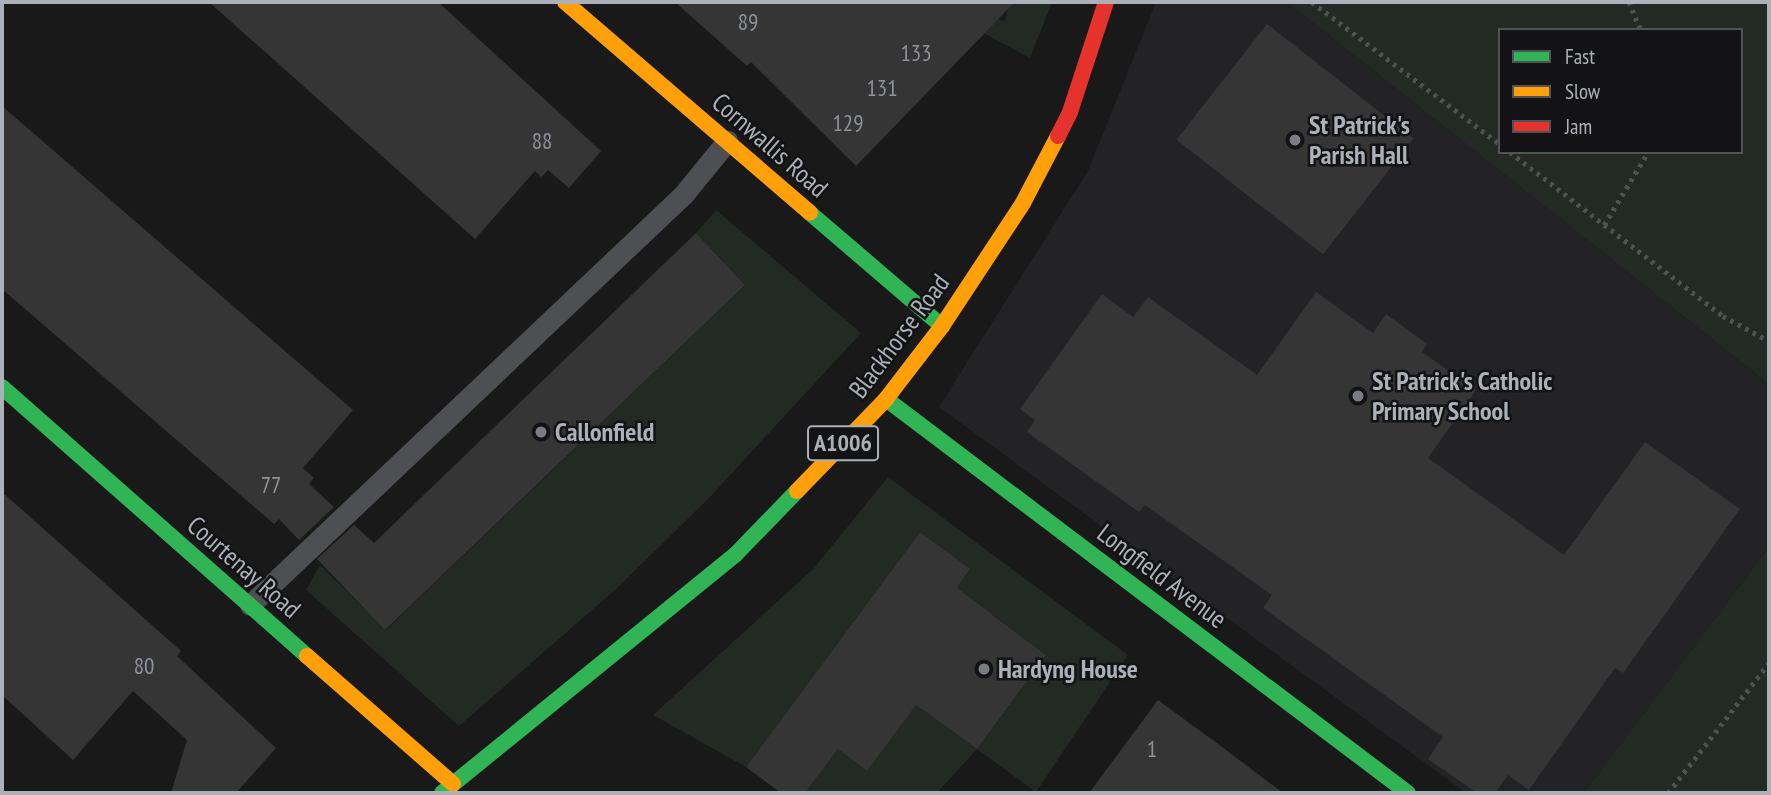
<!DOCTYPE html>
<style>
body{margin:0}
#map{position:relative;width:1771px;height:795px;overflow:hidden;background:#191919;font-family:"PT Sans Narrow",sans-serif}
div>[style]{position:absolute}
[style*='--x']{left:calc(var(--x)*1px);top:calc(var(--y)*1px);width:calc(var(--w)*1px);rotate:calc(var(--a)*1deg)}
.built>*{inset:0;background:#232325}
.green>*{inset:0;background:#232923}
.building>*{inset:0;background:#353536;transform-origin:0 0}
.path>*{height:4.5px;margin-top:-2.25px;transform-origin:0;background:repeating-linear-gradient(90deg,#4f5052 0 3.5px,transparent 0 8.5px)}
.lane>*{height:21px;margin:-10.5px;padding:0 10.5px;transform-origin:10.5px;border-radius:10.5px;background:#4e4f52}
.fast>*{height:16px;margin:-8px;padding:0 8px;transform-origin:8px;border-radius:8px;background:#30b455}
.slow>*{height:16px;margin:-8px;padding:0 8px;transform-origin:8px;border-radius:8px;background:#ff9f0a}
.jam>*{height:16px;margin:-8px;padding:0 8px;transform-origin:8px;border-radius:8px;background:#e5322d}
.dots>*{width:19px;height:19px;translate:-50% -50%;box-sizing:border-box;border:4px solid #131315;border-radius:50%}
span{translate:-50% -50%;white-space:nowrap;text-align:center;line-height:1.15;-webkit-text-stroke:5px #131315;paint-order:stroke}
.number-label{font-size:23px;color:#8e9298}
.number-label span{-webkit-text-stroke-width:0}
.shield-label span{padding:2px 5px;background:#131315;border:2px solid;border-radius:5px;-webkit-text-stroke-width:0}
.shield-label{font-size:24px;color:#acb1b8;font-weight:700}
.poi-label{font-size:26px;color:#acb1b8;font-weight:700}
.left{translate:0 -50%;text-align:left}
.street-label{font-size:26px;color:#acb1b8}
.frame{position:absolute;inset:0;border:4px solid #acb1b8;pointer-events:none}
.legend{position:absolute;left:1498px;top:28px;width:245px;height:126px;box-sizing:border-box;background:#131315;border:2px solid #505256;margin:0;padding:9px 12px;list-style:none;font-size:21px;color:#acb1b8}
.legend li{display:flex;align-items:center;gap:14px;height:35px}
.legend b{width:35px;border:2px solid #505256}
</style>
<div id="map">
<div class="built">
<div style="clip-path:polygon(1156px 2px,1287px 2px,1769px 384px,1769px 547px,1584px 793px,1466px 793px,939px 407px,1088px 171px)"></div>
</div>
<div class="green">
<div style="clip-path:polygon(1010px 2px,1052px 2px,1030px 58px,982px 32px,988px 16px,1005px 21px)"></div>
<div style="clip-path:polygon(evenodd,1287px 2px,1769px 2px,1769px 384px,1287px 2px,1500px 30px,1741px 30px,1741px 152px,1500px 152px,1500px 30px)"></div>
<div style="clip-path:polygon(716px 210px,861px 333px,709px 498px,616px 589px,459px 726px,306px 590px,320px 565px,386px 630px,745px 285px,696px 233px)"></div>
<div style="clip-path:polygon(888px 477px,1128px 655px,1036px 792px,977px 749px,937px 793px,805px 793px,838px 749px,867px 771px,881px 752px,852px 730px,938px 686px,921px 709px,977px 749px,1046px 655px,992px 614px,974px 637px,928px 627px,970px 570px,920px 532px,746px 767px,653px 715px,814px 568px)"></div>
<div style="clip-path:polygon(1769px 547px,1769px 793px,1584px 793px)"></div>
</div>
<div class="building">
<div style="clip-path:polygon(209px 2px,438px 2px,601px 151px,569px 188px,548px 170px,541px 177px,535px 171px,475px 239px)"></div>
<div style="clip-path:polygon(675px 2px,1015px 2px,856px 166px,751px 62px,747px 66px)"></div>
<div style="left:1267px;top:24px;width:186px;height:147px;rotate:38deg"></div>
<div style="clip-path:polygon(2px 106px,353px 410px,303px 468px,314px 478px,309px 484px,334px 507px,299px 540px,279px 519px,274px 524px,2px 289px)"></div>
<div style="clip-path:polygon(696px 233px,745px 285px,385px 630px,317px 559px,354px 525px,374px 543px)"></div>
<div style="clip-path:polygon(1316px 292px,1373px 333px,1386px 314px,1427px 344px,1422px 352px,1476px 390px,1428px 458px,1564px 555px,1645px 442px,1740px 509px,1623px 673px,1615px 668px,1529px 790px,1508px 775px,1495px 793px,1477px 793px,1428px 759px,1443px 737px,1263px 608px,1272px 595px,1145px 505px,1139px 512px,1027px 432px,1035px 420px,1020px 409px,1102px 294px,1133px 317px,1148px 297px,1257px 375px)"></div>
<div style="clip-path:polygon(2px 492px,181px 651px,177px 656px,276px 748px,236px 793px,171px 793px,187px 740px,133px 691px,73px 760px,2px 695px)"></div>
<div style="clip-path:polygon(920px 532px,970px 569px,957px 588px,1046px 655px,977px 749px,916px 705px,867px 771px,838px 749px,805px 793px,781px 793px,746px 767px)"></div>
<div style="clip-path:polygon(1158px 700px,1218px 744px,1283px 793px,1089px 793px)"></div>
</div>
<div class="path">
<div style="--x:1312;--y:2;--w:236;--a:37.1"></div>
<div style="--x:1629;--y:2;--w:30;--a:67"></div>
<div style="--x:1510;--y:152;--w:269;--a:37.6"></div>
<div style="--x:1723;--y:316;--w:52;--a:28.5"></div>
<div style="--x:1604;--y:225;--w:85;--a:-58.9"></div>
<div style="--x:1668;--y:793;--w:165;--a:-52.2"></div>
</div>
<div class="lane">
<div style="--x:250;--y:605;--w:596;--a:-43.44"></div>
<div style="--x:683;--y:195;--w:70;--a:-50.8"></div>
</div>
<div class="fast">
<div style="--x:810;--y:213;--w:174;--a:40.6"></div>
<div style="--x:2;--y:387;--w:407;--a:41.4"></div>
<div style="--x:886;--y:399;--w:654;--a:37.05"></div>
<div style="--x:442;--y:793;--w:377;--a:-39.1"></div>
<div style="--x:735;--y:555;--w:89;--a:-45.9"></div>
</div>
<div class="slow">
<div style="--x:565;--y:2;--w:323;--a:40.7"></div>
<div style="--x:797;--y:491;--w:128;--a:-45.9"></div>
<div style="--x:886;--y:399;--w:92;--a:-52.5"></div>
<div style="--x:942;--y:326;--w:147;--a:-56.6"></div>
<div style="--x:1023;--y:203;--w:76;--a:-62.4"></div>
<div style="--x:307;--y:656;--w:194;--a:41.2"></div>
</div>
<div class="jam">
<div style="--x:1058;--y:136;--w:27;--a:-63"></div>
<div style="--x:1070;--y:112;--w:116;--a:-71.9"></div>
</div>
<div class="dots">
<div style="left:1295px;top:140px;background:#797c80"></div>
<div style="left:1358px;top:396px;background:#797c80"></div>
<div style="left:541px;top:432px;background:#797c80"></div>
<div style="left:984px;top:669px;background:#797c80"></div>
</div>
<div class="number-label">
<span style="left:748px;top:22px">89</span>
<span style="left:916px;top:53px">133</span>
<span style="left:882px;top:88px">131</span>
<span style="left:848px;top:123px">129</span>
<span style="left:542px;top:141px">88</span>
<span style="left:271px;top:485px">77</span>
<span style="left:144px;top:666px">80</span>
<span style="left:1152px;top:749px">1</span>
</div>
<div class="shield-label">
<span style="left:843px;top:443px">A1006</span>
</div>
<div class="poi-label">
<span class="left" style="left:1309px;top:140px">St Patrick's<br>Parish Hall</span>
<span class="left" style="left:1372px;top:396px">St Patrick's Catholic<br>Primary School</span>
<span class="left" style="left:555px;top:432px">Callonfield</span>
<span class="left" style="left:998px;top:669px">Hardyng House</span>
</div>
<div class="street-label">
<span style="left:770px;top:145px;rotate:41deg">Cornwallis Road</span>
<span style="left:899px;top:336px;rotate:-53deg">Blackhorse Road</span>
<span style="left:244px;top:567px;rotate:41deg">Courtenay Road</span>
<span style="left:1162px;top:576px;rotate:37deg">Longfield Avenue</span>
</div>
<div class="frame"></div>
<ul class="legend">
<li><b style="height:9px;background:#30b455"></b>Fast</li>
<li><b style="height:9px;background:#ff9f0a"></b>Slow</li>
<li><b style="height:9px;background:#e5322d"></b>Jam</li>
</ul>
</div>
